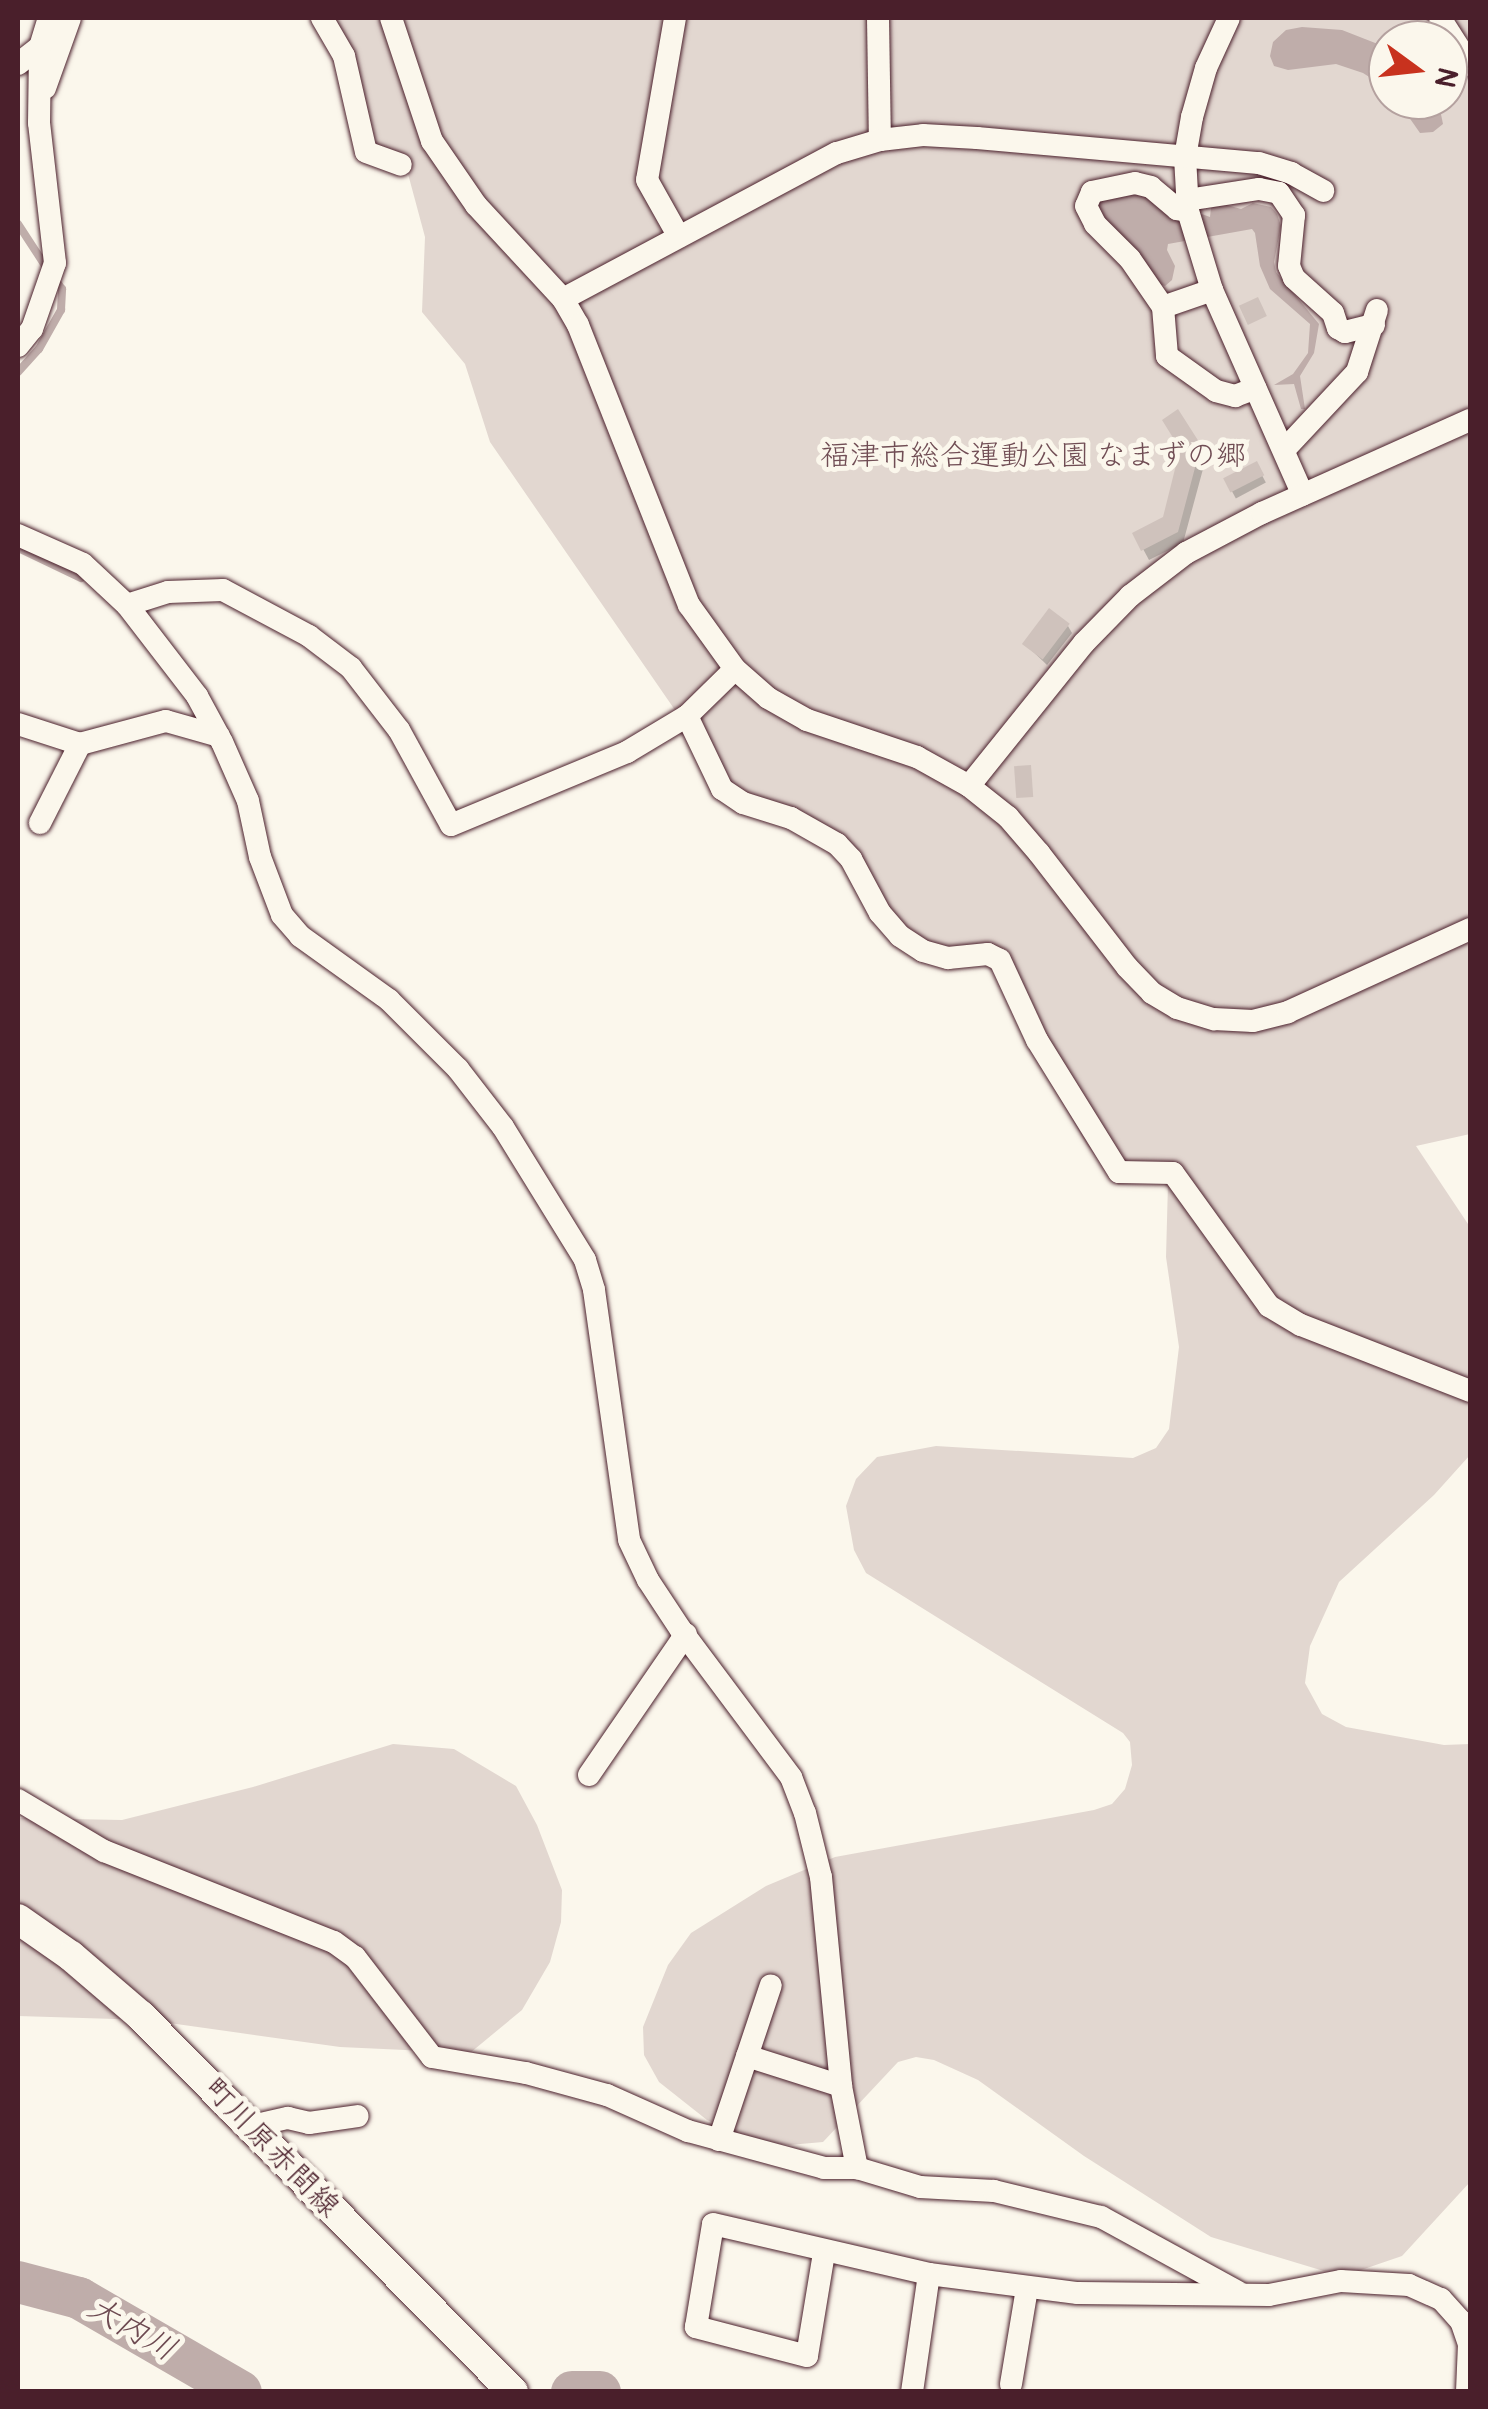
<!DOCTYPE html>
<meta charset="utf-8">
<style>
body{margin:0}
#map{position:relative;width:1488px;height:2409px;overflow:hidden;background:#fbf7ec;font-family:Pangolin,"Klee One",sans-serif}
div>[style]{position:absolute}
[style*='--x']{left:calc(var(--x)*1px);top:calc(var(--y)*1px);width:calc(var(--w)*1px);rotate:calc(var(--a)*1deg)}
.green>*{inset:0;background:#e2d7d0}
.water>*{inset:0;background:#bfadaa}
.shadow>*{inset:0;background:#0003;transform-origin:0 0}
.stream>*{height:8px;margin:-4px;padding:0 4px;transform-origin:4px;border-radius:4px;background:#bfadaa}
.river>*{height:42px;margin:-21px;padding:0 21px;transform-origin:21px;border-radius:21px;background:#bfadaa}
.building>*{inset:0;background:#cfc2bc;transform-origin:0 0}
.roads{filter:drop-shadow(0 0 2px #4a1f2b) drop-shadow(0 0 2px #4a1f2b)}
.minor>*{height:22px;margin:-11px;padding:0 11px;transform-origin:11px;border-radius:11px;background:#fbf7ec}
.major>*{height:30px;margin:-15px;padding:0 15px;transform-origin:15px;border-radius:15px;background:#fbf7ec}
span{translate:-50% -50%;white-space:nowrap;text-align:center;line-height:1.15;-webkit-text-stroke:10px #fbf7ec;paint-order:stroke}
.park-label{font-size:30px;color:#704d54}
.street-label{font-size:30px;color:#4a1f2b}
.water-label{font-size:32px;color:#6d4a51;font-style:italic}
.frame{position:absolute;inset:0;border:20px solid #4a1f2b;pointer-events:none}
.north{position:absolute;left:1368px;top:20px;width:100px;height:100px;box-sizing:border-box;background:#fbf7ec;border:2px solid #b4a19f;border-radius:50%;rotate:105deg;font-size:28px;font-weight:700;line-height:40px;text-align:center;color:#4a1f2b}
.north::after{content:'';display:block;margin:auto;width:35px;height:45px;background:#c8321e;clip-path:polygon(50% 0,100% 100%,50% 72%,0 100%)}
</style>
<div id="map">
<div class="green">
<div style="clip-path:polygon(evenodd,333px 18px,1470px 18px,1470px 1134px,1416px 1146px,1470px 1227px,1470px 1455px,1434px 1495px,1339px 1582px,1310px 1646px,1305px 1683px,1322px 1714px,1346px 1727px,1444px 1745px,1470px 1744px,1470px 2182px,1402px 2256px,1361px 2270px,1327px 2272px,1211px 2237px,1084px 2156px,978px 2080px,934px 2060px,916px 2057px,898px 2062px,823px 2142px,789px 2145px,755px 2141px,707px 2120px,659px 2082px,644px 2055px,643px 2027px,668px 1965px,691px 1933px,766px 1886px,835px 1857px,1094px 1810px,1112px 1804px,1125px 1789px,1132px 1765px,1130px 1742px,1123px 1733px,866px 1573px,854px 1550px,846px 1506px,856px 1479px,877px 1457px,936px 1446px,1133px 1458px,1156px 1448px,1169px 1429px,1179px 1347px,1166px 1257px,1168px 1183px,1118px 1185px,1087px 1145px,1038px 1061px,995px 966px,943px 966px,828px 845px,795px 828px,750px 814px,677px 713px,490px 442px,465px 364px,422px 312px,425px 237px,404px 159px,377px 148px,355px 61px,333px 18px,1388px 40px,1448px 40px,1448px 100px,1388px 100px,1388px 40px)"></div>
<div style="clip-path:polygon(393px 1744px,454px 1749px,516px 1786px,537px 1825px,562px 1890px,561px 1922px,550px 1962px,522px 2010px,470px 2053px,340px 2047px,148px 2020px,18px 2016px,18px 1818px,122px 1820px,253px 1787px)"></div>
</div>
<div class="water">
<div style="clip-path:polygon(1302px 27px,1342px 30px,1388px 48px,1388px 89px,1363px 73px,1336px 64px,1288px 70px,1274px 66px,1270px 56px,1273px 42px,1286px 30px)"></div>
<div style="clip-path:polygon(1397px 100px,1438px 100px,1443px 124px,1433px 132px,1420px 133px)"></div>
<div style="clip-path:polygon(1134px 190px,1210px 217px,1211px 208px,1220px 203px,1241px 209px,1253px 203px,1271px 207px,1277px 214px,1281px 226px,1274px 262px,1276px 272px,1319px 324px,1314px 353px,1300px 376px,1305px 409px,1301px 409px,1294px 384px,1274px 385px,1293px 374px,1308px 353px,1310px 324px,1270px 289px,1260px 266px,1255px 233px,1252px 229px,1168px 244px,1167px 250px,1175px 266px,1172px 280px,1165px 286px,1154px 282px,1105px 222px,1096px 202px)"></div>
</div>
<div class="shadow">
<div style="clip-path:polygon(1199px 446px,1206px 458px,1183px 543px,1149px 560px,1135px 534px,1165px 519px)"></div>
<div style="left:1256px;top:464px;width:21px;height:34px;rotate:62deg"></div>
<div style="clip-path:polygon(1068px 626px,1072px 633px,1047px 665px,1024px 643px)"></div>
</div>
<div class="stream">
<div style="--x:18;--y:224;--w:51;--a:56.9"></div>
<div style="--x:18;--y:372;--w:31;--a:-48"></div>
<div style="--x:39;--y:349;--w:45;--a:-60.6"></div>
<div style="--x:61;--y:310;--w:21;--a:-87"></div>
<div style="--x:62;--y:289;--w:14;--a:-126"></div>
<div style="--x:18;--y:548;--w:70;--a:25.5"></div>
</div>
<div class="river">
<div style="--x:18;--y:2282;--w:63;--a:14.7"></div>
<div style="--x:79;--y:2298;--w:187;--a:30.1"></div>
<div style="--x:572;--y:2392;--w:28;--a:0"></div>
</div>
<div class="building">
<div style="left:1258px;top:297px;width:21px;height:21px;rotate:65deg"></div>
<div style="clip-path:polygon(1178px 409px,1201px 445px,1178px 532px,1141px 551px,1132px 533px,1163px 517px,1180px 449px,1162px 420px)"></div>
<div style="left:1257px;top:461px;width:16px;height:38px;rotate:63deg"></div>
<div style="left:1049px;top:608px;width:26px;height:45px;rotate:37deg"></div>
<div style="left:1031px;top:765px;width:32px;height:17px;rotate:86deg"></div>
</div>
<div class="roads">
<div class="minor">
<div style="--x:322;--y:18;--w:44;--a:59.9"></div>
<div style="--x:344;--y:56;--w:98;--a:77.1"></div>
<div style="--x:366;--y:152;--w:37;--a:20"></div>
<div style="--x:391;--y:18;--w:130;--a:71.6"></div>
<div style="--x:432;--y:141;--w:78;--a:55.5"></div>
<div style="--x:476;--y:205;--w:128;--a:47.2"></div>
<div style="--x:563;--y:299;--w:30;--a:60"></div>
<div style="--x:578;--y:325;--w:301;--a:68.4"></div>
<div style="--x:689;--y:605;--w:79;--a:54.3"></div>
<div style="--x:735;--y:669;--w:44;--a:41.3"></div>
<div style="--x:768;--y:698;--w:45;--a:29.4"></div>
<div style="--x:807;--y:720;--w:116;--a:18.6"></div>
<div style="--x:917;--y:757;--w:60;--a:29.1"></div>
<div style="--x:969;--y:786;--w:50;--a:38.5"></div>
<div style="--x:1008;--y:817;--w:48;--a:49.3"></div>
<div style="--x:1039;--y:853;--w:144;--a:52.3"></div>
<div style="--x:1127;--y:967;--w:36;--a:46"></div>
<div style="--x:1152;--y:993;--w:29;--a:31"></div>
<div style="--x:1177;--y:1008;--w:39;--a:17"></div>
<div style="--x:1214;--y:1019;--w:39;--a:3"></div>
<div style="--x:1253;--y:1021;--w:36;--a:-14"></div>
<div style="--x:1288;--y:1012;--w:200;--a:-24.5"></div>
<div style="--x:675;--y:18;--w:164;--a:99.8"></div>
<div style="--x:647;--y:180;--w:65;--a:60.7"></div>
<div style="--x:878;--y:18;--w:122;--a:89.1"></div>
<div style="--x:1229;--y:18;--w:55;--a:114.7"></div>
<div style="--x:1206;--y:68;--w:51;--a:105.9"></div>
<div style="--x:1192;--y:117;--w:41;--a:99.9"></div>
<div style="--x:1185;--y:157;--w:54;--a:86.8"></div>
<div style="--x:1188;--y:211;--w:83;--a:73.1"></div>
<div style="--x:1212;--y:290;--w:224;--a:66.1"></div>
<div style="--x:1440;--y:18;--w:56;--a:57.4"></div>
<div style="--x:18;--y:64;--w:28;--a:-38"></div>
<div style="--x:45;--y:88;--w:74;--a:-70.3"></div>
<div style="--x:1187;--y:200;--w:73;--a:-8.7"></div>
<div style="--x:1259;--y:189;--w:20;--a:11"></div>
<div style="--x:1279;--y:193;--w:27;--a:56"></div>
<div style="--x:1294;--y:215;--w:51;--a:95.6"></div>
<div style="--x:1289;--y:266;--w:13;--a:67"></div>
<div style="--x:1294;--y:278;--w:52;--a:41.9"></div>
<div style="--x:1333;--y:313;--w:16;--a:72"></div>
<div style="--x:1338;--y:328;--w:8;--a:30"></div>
<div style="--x:1345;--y:332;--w:30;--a:-14"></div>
<div style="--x:1188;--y:211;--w:11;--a:-170"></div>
<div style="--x:1177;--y:209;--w:34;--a:-140"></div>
<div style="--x:1151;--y:187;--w:16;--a:-166"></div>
<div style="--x:1135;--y:183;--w:44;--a:168.2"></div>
<div style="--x:1092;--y:192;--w:15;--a:113"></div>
<div style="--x:1086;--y:206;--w:20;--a:63"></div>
<div style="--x:1095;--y:224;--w:49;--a:45"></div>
<div style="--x:1130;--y:259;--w:58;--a:55.5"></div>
<div style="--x:1163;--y:307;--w:49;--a:85.3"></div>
<div style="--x:1167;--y:356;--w:60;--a:35.5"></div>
<div style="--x:1216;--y:391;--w:20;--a:15"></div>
<div style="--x:1235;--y:396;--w:22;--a:-21"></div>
<div style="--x:563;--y:299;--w:310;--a:-28.1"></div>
<div style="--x:837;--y:153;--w:45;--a:-16.8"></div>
<div style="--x:880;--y:140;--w:43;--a:-6.6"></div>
<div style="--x:923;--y:135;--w:54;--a:3.2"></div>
<div style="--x:977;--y:138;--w:283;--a:5.1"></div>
<div style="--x:1259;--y:163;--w:34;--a:17"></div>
<div style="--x:1291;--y:173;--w:37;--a:29"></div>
<div style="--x:1163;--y:307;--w:52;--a:-19.1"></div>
<div style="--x:18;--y:346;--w:22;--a:-51"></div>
<div style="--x:32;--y:329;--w:70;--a:-70.8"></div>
<div style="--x:55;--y:263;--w:141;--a:-96.5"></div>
<div style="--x:39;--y:123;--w:76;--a:-89.2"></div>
<div style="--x:40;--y:47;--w:30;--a:-73"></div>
<div style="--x:1284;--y:450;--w:107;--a:-46.9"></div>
<div style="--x:1357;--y:372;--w:65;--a:-72.1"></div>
<div style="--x:18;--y:535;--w:71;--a:24"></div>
<div style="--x:83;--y:564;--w:60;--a:43"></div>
<div style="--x:127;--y:605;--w:115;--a:52.4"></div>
<div style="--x:197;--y:696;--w:52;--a:61.5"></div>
<div style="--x:222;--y:742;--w:64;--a:66.2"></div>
<div style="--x:248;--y:801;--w:57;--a:77.9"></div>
<div style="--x:260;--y:857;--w:62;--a:69.2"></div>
<div style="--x:282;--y:915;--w:28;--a:49"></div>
<div style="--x:300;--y:936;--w:110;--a:35.7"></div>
<div style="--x:389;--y:1000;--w:98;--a:45"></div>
<div style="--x:458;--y:1069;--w:73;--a:52.2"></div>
<div style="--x:503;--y:1127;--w:156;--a:58.3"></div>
<div style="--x:585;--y:1260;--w:31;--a:73"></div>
<div style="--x:594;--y:1290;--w:252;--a:82"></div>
<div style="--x:629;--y:1540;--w:44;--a:64.6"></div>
<div style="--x:648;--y:1580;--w:60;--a:56.6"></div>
<div style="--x:681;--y:1630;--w:184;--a:53.2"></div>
<div style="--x:791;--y:1777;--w:39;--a:69"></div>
<div style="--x:805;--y:1813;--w:66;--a:76"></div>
<div style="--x:821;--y:1877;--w:210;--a:84.5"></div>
<div style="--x:841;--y:2086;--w:84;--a:79"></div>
<div style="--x:127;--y:605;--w:43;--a:-17.6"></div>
<div style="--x:168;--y:592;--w:55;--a:-2.1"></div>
<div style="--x:223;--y:590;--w:98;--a:28.1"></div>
<div style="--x:309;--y:636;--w:53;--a:37.3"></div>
<div style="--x:351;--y:668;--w:78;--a:52.3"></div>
<div style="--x:399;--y:730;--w:108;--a:61.3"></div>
<div style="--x:451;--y:825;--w:191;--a:-22.5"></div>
<div style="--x:627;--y:752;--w:70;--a:-31"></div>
<div style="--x:687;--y:716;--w:67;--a:-44.4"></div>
<div style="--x:687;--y:716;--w:81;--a:64.4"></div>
<div style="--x:722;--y:789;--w:25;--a:34"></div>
<div style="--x:743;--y:803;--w:50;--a:17.4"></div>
<div style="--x:791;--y:818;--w:53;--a:29.5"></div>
<div style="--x:837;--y:844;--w:21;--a:47"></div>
<div style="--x:851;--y:859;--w:61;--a:61.8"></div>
<div style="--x:880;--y:913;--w:30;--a:49"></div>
<div style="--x:900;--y:936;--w:27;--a:33"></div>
<div style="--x:923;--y:951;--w:26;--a:16"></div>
<div style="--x:948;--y:958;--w:40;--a:-5.7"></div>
<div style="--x:988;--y:954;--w:13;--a:27"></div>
<div style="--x:1000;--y:960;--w:88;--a:65.2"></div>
<div style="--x:1037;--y:1040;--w:155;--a:58.2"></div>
<div style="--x:1119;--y:1172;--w:54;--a:1.1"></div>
<div style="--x:1173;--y:1173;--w:164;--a:54.2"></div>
<div style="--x:1269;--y:1306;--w:37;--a:31"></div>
<div style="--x:1301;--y:1325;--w:181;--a:21.3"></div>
<div style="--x:18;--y:724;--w:65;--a:17.9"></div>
<div style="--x:80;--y:744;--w:89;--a:-15"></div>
<div style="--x:166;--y:721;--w:55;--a:15.8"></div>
<div style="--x:969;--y:786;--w:184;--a:-51.2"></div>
<div style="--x:1084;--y:643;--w:66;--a:-45.6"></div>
<div style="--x:1130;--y:596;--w:71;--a:-37.5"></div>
<div style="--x:1186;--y:553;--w:86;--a:-27.8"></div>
<div style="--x:1262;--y:513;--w:228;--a:-24.1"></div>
<div style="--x:40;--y:823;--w:89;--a:-63.1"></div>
<div style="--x:589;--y:1775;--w:171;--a:-55.5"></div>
<div style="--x:18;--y:1800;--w:100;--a:30.7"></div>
<div style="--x:104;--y:1851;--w:247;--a:21.6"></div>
<div style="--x:334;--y:1942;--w:26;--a:36"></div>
<div style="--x:355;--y:1957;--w:126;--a:52.4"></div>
<div style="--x:432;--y:2057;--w:95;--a:9.7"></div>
<div style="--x:526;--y:2073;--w:84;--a:15.2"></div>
<div style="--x:607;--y:2095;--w:89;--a:24"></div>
<div style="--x:688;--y:2131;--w:141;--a:15.2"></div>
<div style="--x:824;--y:2168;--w:33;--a:0"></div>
<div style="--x:857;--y:2168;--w:66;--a:16.8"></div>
<div style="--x:920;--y:2187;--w:74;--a:3.1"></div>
<div style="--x:994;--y:2191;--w:110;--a:13.7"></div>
<div style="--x:1101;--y:2217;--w:156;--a:28.7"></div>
<div style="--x:747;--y:2056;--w:99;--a:17.7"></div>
<div style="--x:252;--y:2126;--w:37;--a:-13"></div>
<div style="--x:288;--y:2118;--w:22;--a:13"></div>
<div style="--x:309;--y:2123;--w:49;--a:-8.1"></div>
<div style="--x:719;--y:2140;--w:163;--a:-71.5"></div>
<div style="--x:824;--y:2253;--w:104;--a:99.4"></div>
<div style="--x:807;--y:2356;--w:115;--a:-165.4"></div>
<div style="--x:696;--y:2327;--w:104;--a:-80.6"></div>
<div style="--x:713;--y:2224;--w:222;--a:13"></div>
<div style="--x:929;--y:2274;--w:150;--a:7.3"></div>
<div style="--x:1078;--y:2293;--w:191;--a:0.6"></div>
<div style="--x:1269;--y:2295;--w:73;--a:-11"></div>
<div style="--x:1341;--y:2281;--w:68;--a:3.4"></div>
<div style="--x:1409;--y:2285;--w:35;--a:24"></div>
<div style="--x:1441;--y:2299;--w:30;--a:48"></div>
<div style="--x:1461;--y:2321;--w:24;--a:71"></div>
<div style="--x:1469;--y:2344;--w:48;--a:92.4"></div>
<div style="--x:1011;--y:2384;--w:97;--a:-80.5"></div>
<div style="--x:912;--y:2392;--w:119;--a:-81.8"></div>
</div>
<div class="major">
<div style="--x:18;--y:1919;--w:65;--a:34.9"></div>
<div style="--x:71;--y:1956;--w:92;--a:40.6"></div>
<div style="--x:141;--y:2016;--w:529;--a:45.31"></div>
</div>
</div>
<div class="park-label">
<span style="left:1033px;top:456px">福津市総合運動公園 なまずの郷</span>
</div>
<div class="street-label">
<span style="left:271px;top:2148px;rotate:46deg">町川原赤間線</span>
</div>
<div class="water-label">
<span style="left:132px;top:2329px;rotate:30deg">大内川</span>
</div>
<div class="frame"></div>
<div class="north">N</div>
</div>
